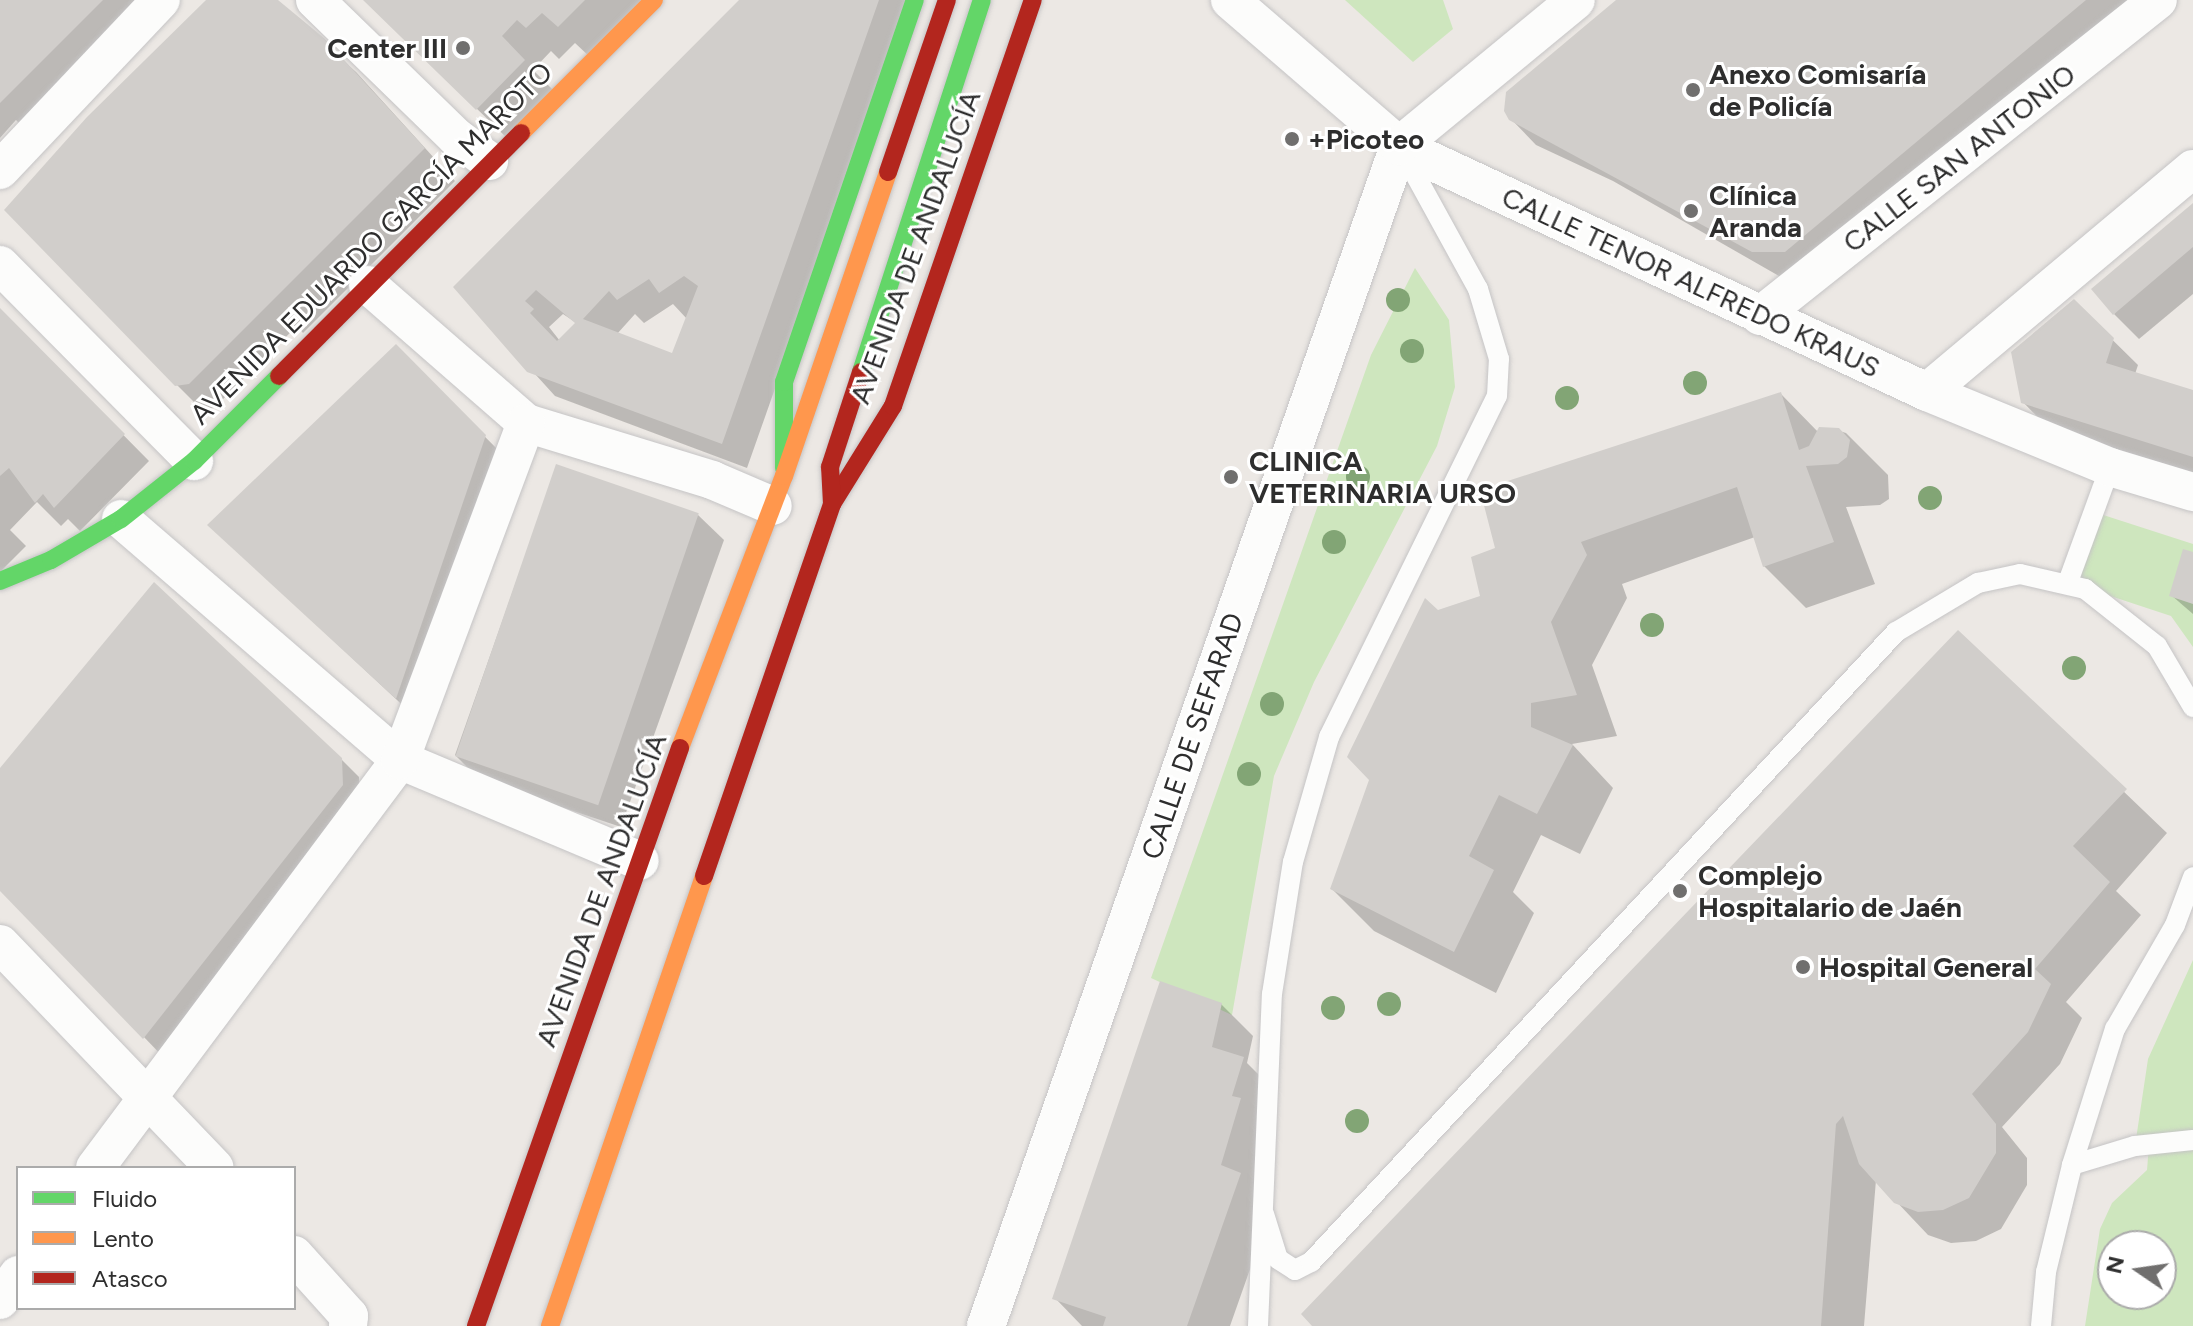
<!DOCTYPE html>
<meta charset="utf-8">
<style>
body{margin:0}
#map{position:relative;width:2193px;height:1326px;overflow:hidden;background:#ece8e4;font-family:Figtree,sans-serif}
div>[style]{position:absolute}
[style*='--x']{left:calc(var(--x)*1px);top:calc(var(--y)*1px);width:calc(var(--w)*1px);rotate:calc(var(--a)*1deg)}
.green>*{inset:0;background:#cee6be}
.shadow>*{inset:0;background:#0003}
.building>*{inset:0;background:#d1cecb;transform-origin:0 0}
.roads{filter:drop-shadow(0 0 2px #c5c4c5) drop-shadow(0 0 2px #c5c4c5)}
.lane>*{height:20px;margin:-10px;padding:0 10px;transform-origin:10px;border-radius:10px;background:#fcfcfb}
.street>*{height:38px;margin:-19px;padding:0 19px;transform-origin:19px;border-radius:19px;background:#fcfcfb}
.fast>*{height:18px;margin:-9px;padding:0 9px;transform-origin:9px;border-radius:9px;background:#63d668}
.slow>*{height:18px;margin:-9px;padding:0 9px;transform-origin:9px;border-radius:9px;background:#ff974d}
.jam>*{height:18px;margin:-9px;padding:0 9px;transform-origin:9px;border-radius:9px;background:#b3261e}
.trees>*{width:24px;height:24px;margin:-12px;border-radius:50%;background:#82a575}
.dots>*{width:22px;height:22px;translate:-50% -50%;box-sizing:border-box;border:4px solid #fff;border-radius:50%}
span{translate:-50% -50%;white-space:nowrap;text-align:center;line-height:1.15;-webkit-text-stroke:6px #fff;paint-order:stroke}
.poi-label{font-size:28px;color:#2e2e2e;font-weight:700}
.right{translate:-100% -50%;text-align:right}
.left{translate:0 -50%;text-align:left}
.street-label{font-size:28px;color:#2e2e2e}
.legend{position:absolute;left:16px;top:1166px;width:280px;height:144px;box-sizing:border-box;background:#fff;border:2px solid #ababab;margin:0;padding:10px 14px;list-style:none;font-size:24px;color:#2e2e2e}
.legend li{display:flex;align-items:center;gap:16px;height:40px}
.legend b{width:40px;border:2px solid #ababab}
.north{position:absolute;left:2097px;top:1230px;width:80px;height:80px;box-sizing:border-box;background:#fff;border:2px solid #ababab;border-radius:50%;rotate:283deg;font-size:22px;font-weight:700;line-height:32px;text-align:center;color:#2e2e2e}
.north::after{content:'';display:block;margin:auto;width:28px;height:36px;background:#706f6e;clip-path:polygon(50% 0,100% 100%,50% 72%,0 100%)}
</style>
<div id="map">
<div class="green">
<div style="clip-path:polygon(1345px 0,1443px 0,1453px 29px,1413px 62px)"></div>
<div style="clip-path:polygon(1415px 268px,1449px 320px,1455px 387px,1437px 446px,1314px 682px,1274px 776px,1232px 1015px,1151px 978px,1371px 355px)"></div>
<div style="clip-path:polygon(2094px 512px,2193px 544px,2193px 647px,2171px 616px,2068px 582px)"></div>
<div style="clip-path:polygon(evenodd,2193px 960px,2193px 1326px,2085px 1326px,2100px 1229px,2112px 1203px,2147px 1170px,2149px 1145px,2135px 1146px,2148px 1059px,2193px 960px,2113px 1246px,2161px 1246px,2161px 1294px,2113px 1294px,2113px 1246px)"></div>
</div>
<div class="shadow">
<div style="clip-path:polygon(0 0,154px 0,126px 12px,69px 69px,77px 77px,24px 128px,16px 120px,0 138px)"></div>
<div style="clip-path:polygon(209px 0,274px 0,356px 72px,455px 181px,303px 333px,297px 326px,214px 408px,202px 410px,177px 385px)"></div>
<div style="clip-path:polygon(365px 0,649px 0,591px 58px,575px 43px,559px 59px,551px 51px,533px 70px,556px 93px,509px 140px)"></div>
<div style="clip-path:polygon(evenodd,742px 0,922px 0,833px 224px,747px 468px,555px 396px,456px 287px,742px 0,673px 304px,687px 319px,673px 356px,617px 334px,635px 314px,644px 323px,673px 304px,742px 0,563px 314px,578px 324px,560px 341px,549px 327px,563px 314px)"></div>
<div style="clip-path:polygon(1619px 0,2141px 0,1811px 276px,1779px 276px,1613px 181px,1536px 145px,1511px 119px,1507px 93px)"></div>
<div style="clip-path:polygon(2193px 206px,2193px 294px,2139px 339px,2114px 314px)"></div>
<div style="clip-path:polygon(2074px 302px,2138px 365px,2135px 374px,2193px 392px,2193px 473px,2048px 428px,2023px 402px)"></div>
<div style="clip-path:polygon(0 310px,149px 461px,80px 531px,68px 519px,61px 526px,37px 502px,10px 530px,26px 546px,0 572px)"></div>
<div style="clip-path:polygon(396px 347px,517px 469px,428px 729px,304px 613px)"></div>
<div style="clip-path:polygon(1781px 394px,1820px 434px,1830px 428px,1846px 433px,1888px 475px,1889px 499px,1880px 505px,1846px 507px,1875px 584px,1806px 608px,1764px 566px,1755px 537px,1622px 584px,1627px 598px,1592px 665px,1617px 736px,1572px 744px,1613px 788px,1580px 854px,1541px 835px,1513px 892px,1534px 913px,1496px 993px,1374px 931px,1332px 889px,1438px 613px,1483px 597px,1498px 549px)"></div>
<div style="clip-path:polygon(557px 466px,698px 515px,724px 540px,621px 827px,480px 780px,455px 755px)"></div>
<div style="clip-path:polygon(2193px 554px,2193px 614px,2171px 595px)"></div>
<div style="clip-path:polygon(1958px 633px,2167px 833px,2116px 891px,2141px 915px,2066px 1002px,2082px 1018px,2060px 1064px,2002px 1127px,2027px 1158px,2027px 1185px,2001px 1229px,1976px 1241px,1951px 1243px,1928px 1235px,1876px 1180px,1864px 1326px,1315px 1326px)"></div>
<div style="clip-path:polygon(341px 759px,359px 777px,360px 803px,169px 1063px,0 888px,0 771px)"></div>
<div style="clip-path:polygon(1221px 1004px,1253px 1036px,1247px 1063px,1275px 1091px,1272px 1207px,1230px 1326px,1082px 1326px,1055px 1298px)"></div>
</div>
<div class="building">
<div style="clip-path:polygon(0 0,103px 0,0 103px)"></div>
<div style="clip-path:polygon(206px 0,278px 0,324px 38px,425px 148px,189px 384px,175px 386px,4px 210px,87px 117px)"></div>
<div style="clip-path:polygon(363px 0,585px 0,558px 27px,542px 13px,526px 28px,517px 20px,502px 36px,525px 60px,476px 110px)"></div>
<div style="clip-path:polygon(evenodd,739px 0,879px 0,722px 444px,527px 372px,453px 287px,739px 0,684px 276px,698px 286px,672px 353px,583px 319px,609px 291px,617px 300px,649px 279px,659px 293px,684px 276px,739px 0,536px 290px,575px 323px,557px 341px,530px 313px,534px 309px,525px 301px,536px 290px)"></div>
<div style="clip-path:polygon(1616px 0,2086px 0,1785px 252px,1752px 252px,1509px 120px,1504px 111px,1506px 92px)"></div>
<div style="clip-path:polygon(2193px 203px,2193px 247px,2113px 315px,2091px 289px)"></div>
<div style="clip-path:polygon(2074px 299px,2114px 338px,2106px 363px,2193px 390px,2193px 457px,2021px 403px,2011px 352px)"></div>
<div style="clip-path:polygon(0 308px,125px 434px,54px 508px,43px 494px,35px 503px,9px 468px,0 476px)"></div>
<div style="clip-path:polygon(396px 344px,486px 435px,396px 699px,207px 525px)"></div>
<div style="clip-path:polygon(1781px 392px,1799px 450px,1809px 446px,1819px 427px,1839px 428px,1850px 440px,1847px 457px,1838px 464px,1806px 466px,1834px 542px,1763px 567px,1737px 487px,1581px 542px,1587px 555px,1551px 622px,1577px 695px,1531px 703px,1531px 727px,1573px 745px,1537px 814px,1499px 795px,1469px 856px,1494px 870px,1454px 952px,1330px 889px,1369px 780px,1347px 757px,1425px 598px,1438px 610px,1480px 596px,1471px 557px,1495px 548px,1480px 490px)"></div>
<div style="left:556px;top:464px;width:151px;height:309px;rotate:19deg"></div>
<div style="clip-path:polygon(2183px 549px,2193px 552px,2193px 604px,2169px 596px)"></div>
<div style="clip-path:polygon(154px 582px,342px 758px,343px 785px,143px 1039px,0 891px,0 768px)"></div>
<div style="clip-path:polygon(1958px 630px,2127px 789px,2073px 846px,2110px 882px,2035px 969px,2051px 984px,2028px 1032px,1972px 1094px,1996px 1124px,1996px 1153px,1969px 1198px,1943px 1210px,1918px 1212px,1894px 1203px,1859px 1164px,1843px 1116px,1836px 1124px,1821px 1326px,1312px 1326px,1301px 1314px)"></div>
<div style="clip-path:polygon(1160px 981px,1222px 1003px,1212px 1047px,1244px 1057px,1232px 1096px,1241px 1098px,1221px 1165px,1241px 1173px,1187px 1326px,1103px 1326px,1106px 1317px,1052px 1299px)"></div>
</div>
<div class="roads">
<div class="lane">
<div style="--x:2068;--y:582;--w:122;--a:-69.9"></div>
<div style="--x:2072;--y:1165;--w:66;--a:-16.8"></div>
<div style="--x:2135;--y:1146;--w:58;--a:-5.9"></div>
<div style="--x:1264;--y:1214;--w:47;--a:72.7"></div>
<div style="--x:1278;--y:1259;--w:20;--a:33"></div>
<div style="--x:1295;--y:1270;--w:18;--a:-27"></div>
<div style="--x:1311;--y:1262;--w:860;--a:-47.12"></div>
<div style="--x:1896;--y:632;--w:96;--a:-30.9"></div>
<div style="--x:1978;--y:583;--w:43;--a:-12.1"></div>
<div style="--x:2020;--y:574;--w:67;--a:13"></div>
<div style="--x:2085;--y:589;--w:92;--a:38.4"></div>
<div style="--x:2157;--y:646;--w:71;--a:59.5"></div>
<div style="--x:1258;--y:1326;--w:332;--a:-87.6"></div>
<div style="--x:1272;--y:994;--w:134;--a:-81"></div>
<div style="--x:1293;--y:862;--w:130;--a:-73.9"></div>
<div style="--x:1329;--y:737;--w:380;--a:-63.8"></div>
<div style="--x:1497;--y:396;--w:37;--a:-87"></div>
<div style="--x:1499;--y:359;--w:73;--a:-106.7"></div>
<div style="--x:1478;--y:289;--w:158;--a:-118.8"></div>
<div style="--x:2041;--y:1326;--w:54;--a:-84.7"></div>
<div style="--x:2046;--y:1272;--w:110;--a:-76.3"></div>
<div style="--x:2072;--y:1165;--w:143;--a:-72.5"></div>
<div style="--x:2115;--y:1029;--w:120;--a:-60"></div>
<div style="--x:2175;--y:925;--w:51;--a:-69.4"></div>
</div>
<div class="street">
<div style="--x:315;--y:0;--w:197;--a:44.2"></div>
<div style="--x:456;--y:137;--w:41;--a:36"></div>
<div style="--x:1230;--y:0;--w:223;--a:40.8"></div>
<div style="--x:1399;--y:146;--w:582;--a:24.98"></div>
<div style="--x:1927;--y:392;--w:198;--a:22.3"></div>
<div style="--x:2110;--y:467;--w:87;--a:16.8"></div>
<div style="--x:0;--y:170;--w:234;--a:-46.6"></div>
<div style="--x:0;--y:265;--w:276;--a:45.3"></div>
<div style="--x:368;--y:285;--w:210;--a:41.1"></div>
<div style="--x:526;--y:423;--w:195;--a:17"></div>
<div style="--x:712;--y:480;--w:66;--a:23.1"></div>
<div style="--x:1760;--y:316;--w:508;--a:-38.45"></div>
<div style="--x:1927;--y:392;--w:347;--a:-40"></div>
<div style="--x:121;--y:519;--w:369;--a:40.8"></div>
<div style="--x:400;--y:760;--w:260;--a:22.8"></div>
<div style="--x:0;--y:944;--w:310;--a:46.2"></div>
<div style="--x:95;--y:1168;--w:509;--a:-53.22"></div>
<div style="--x:400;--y:760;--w:360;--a:-69.5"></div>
<div style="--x:294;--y:1255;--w:82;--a:48"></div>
<div style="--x:349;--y:1316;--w:10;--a:96"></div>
<div style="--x:0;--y:1300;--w:31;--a:-54"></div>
<div style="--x:986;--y:1326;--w:1250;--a:-70.71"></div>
<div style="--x:1399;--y:146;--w:229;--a:-39.5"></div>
</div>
<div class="fast">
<div style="--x:861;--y:372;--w:391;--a:-72"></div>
<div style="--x:784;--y:468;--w:86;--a:-90"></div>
<div style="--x:784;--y:382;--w:404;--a:-71.1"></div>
<div style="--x:0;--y:581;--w:55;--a:-22.4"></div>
<div style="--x:51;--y:560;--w:81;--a:-30.4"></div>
<div style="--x:121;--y:519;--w:93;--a:-38.5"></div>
<div style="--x:194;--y:461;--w:120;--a:-45"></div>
</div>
<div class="slow">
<div style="--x:521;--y:133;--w:188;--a:-45"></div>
<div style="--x:680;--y:748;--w:291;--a:-69.1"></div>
<div style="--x:784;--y:476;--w:321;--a:-71.1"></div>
<div style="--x:550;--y:1326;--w:476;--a:-71.1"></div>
</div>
<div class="jam">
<div style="--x:888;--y:172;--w:182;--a:-71.1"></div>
<div style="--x:279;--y:376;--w:343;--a:-45.1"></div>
<div style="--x:832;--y:504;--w:115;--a:-58.1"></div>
<div style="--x:893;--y:406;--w:429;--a:-71"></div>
<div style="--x:704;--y:876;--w:393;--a:-71"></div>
<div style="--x:832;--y:504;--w:37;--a:-93"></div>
<div style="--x:830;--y:467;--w:100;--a:-71.9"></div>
<div style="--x:476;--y:1326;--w:613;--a:-70.56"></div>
</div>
</div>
<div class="trees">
<div style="left:1398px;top:300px"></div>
<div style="left:1412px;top:351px"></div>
<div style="left:1695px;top:383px"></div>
<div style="left:1567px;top:398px"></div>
<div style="left:1358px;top:477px"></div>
<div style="left:1930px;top:498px"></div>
<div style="left:1334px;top:542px"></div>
<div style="left:1652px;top:625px"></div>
<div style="left:2074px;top:668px"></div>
<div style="left:1272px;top:704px"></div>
<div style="left:1249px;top:774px"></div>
<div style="left:1389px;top:1004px"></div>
<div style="left:1333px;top:1008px"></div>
<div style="left:1357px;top:1121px"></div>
</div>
<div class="dots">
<div style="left:463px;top:48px;background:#706f6e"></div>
<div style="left:1693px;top:90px;background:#706f6e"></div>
<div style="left:1292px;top:139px;background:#706f6e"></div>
<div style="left:1691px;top:211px;background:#706f6e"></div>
<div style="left:1231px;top:477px;background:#706f6e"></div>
<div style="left:1680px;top:891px;background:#706f6e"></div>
<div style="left:1803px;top:967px;background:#706f6e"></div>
</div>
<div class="poi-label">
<span class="right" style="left:447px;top:48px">Center III</span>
<span class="left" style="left:1709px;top:90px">Anexo Comisaría<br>de Policía</span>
<span class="left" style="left:1308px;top:139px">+Picoteo</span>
<span class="left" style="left:1709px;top:211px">Clínica<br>Aranda</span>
<span class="left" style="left:1249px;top:477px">CLINICA<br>VETERINARIA URSO</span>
<span class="left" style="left:1698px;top:891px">Complejo<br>Hospitalario de Jaén</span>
<span class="left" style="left:1819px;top:967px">Hospital General</span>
</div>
<div class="street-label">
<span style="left:1959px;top:158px;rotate:-38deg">CALLE SAN ANTONIO</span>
<span style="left:371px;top:243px;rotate:-45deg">AVENIDA EDUARDO GARCÍA MAROTO</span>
<span style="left:915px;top:247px;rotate:-70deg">AVENIDA DE ANDALUCÍA</span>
<span style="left:1691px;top:282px;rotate:25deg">CALLE TENOR ALFREDO KRAUS</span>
<span style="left:1192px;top:736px;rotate:-71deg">CALLE DE SEFARAD</span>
<span style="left:601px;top:890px;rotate:-70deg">AVENIDA DE ANDALUCÍA</span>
</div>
<ul class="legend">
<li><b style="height:10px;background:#63d668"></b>Fluido</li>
<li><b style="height:10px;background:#ff974d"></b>Lento</li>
<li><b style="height:10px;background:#b3261e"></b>Atasco</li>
</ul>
<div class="north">N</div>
</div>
